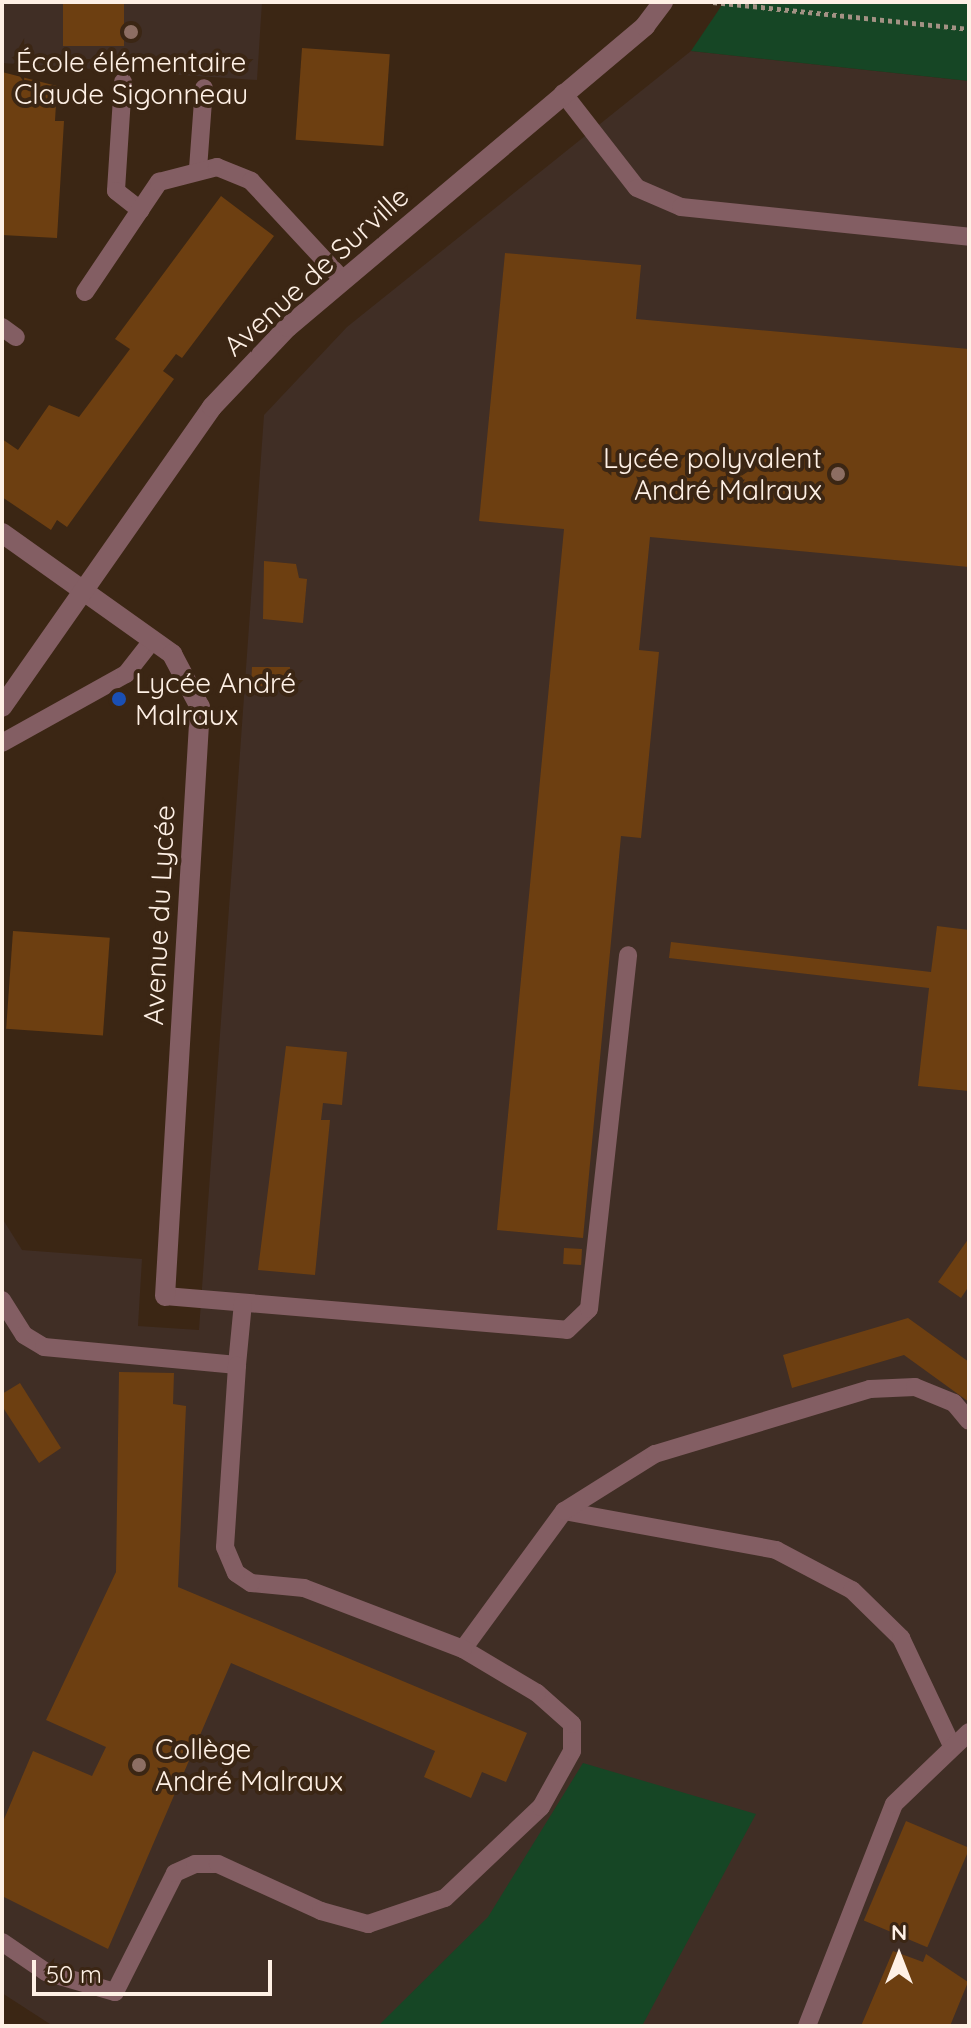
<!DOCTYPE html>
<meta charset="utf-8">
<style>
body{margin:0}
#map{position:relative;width:971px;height:2028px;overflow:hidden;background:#3b2614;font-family:Quicksand,sans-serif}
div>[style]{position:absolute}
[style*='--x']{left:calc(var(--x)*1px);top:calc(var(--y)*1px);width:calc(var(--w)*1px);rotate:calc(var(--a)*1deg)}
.education>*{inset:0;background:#402e25}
.green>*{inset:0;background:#164625}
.building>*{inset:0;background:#6d3f11;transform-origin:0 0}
.path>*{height:5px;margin-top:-2.5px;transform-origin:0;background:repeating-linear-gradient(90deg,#a39284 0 4px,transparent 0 8px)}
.service>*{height:18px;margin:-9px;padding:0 9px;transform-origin:9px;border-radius:9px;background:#835e63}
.minor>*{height:20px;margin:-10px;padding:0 10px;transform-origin:10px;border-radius:10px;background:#835e63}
.tertiary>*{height:20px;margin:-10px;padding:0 10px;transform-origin:10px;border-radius:10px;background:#835e63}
.dots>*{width:22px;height:22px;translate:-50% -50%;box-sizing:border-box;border:4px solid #3b2614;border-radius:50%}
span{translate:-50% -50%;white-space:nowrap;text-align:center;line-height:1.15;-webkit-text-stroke:8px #3b2614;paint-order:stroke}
.poi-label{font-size:28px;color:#fef0e5}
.right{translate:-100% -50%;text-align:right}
.left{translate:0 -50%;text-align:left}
.street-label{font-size:28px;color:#fef0e5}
.frame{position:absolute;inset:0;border:4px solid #fef0e5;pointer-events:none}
.north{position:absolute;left:859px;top:1916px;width:80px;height:80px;-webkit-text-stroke:6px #3b2614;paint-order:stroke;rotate:0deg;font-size:22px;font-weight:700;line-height:32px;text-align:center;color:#fef0e5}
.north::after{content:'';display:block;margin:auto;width:28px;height:36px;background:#fef0e5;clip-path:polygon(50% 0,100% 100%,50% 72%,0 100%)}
.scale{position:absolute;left:32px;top:1960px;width:240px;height:36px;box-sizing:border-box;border:4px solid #fef0e5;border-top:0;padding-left:10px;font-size:24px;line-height:28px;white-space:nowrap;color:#fef0e5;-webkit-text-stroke:6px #3b2614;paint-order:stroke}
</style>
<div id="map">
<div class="education">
<div style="clip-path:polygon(2px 2px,262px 2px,257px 80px,2px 63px)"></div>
<div style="clip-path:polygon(691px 51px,969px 81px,969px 2026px,53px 2026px,2px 1993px,2px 1218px,22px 1250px,142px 1259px,138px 1326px,199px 1330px,264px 415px,347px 327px)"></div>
</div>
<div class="green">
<div style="clip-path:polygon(724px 2px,969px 2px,969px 81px,691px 51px)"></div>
<div style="clip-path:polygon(583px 1763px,756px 1814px,642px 2026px,378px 2026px,488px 1917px)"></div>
</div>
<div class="building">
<div style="left:63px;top:2px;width:61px;height:44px"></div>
<div style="left:302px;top:48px;width:88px;height:92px;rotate:4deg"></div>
<div style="clip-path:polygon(2px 72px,57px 86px,55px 121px,64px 121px,57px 238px,2px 235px)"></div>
<div style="clip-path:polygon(221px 196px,274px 236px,182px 358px,176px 354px,163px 371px,174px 379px,67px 527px,57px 520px,51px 530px,2px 497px,2px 439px,18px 450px,49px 405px,79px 417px,130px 349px,115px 339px)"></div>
<div style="clip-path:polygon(505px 253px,641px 265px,636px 319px,969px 349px,969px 567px,650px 537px,639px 650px,659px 652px,641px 838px,621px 836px,583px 1238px,497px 1230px,564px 529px,479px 521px)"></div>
<div style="clip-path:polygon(264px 561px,296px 564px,299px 578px,307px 579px,303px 623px,263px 619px)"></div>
<div style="clip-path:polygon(252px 667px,290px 667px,288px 689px,251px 685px)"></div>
<div style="clip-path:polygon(937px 926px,969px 930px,969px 1091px,918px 1086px,929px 988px,669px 958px,671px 942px,931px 972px)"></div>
<div style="left:13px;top:931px;width:97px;height:98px;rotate:4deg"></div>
<div style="clip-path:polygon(286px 1046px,347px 1052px,342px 1105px,323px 1103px,321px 1120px,330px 1120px,315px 1275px,258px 1270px)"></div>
<div style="clip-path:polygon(969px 1238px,969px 1286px,961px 1298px,938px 1282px)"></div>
<div style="left:564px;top:1248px;width:18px;height:16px;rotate:3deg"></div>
<div style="clip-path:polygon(908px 1318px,969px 1362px,969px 1402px,904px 1355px,792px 1388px,783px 1355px)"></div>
<div style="clip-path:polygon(119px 1372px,174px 1373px,173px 1404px,186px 1406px,178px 1587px,527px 1733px,506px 1782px,482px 1772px,471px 1798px,424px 1777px,435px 1751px,231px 1663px,108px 1949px,2px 1896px,2px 1824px,33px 1751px,92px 1776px,106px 1747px,46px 1720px,116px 1572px)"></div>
<div style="clip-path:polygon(20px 1383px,61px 1448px,39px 1463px,2px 1406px,2px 1394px)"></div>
<div style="left:906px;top:1821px;width:69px;height:108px;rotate:23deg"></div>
<div style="clip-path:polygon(893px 1951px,923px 1962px,926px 1954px,968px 1982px,950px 2026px,861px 2026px)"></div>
</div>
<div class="path">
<div style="--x:713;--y:2;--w:257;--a:6"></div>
</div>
<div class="service">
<div style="--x:123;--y:82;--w:109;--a:93.7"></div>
<div style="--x:116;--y:191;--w:31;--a:38"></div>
<div style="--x:563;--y:93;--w:120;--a:52.1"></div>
<div style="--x:637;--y:188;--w:48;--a:23.4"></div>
<div style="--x:681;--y:207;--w:290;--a:5.9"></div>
<div style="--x:198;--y:169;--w:81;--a:-85.8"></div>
<div style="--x:85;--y:292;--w:133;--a:-56.1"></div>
<div style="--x:159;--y:182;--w:60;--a:-14.5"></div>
<div style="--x:217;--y:167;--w:37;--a:22"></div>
<div style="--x:251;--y:181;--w:135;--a:47.1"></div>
<div style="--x:2;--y:327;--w:17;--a:36"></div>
<div style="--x:2;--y:743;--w:142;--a:-29.1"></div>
<div style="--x:126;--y:674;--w:41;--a:-52"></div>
<div style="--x:165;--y:1296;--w:403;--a:4.8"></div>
<div style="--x:567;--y:1330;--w:30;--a:-44"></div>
<div style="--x:589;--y:1309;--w:356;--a:-83.7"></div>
<div style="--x:2;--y:1300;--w:41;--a:57.8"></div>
<div style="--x:24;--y:1335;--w:23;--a:31"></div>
<div style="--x:44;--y:1347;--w:194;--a:5.3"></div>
<div style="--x:237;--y:1365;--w:62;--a:-84.5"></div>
<div style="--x:564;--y:1511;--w:216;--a:10.4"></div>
<div style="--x:776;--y:1550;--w:86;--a:27.8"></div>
<div style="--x:852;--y:1590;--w:69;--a:44.4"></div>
<div style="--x:901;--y:1638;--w:117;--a:64.7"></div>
<div style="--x:463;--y:1649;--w:171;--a:-53.8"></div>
<div style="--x:564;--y:1511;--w:107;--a:-32.1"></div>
<div style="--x:655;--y:1454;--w:225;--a:-16.8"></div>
<div style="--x:870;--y:1389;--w:45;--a:-2.5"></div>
<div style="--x:915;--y:1387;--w:42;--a:22.3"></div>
<div style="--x:954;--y:1403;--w:23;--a:50"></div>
<div style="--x:2;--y:1942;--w:53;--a:34.3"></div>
<div style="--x:46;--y:1972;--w:72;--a:16.2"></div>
<div style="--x:115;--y:1992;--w:133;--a:-63.2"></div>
<div style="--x:175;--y:1873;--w:22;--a:-24"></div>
<div style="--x:195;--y:1864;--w:23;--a:0"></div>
<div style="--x:218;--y:1864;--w:113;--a:24.5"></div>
<div style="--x:321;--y:1911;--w:49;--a:15.5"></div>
<div style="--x:368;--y:1924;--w:81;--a:-18.7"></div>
<div style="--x:445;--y:1898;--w:132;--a:-43.5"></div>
<div style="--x:541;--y:1807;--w:64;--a:-61"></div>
<div style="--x:572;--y:1751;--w:27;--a:-90"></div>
<div style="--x:572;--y:1724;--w:47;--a:-138.5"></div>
<div style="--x:537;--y:1693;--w:86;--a:-149.3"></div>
<div style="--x:463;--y:1649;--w:170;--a:-159"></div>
<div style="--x:304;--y:1588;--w:53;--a:-174.6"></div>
<div style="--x:251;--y:1583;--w:18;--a:-146"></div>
<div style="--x:236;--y:1573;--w:28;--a:-113"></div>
<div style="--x:225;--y:1547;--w:182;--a:-86.2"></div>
<div style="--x:807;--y:2026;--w:238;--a:-68.6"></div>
<div style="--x:894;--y:1804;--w:104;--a:-43.8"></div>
</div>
<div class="minor">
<div style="--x:2;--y:533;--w:209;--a:35.4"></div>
<div style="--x:172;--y:654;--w:60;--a:62.2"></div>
<div style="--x:200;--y:707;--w:590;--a:93.4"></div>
</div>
<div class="tertiary">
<div style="--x:2;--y:707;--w:366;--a:-55"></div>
<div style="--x:212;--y:407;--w:110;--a:-46.5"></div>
<div style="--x:288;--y:327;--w:467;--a:-40.1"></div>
<div style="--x:645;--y:26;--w:30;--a:-53"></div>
</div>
<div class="dots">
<div style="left:131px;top:32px;background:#8d6e63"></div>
<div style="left:838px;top:474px;background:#8d6e63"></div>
<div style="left:119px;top:699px;background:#1a4fb4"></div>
<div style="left:139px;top:1765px;background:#8d6e63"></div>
</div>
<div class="poi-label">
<span style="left:131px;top:78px">École élémentaire<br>Claude Sigonneau</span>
<span class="right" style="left:822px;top:474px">Lycée polyvalent<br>André Malraux</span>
<span class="left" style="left:135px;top:699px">Lycée André<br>Malraux</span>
<span class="left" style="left:155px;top:1765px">Collège<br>André Malraux</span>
</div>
<div class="street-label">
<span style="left:316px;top:271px;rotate:-42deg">Avenue de Surville</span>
<span style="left:159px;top:915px;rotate:-87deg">Avenue du Lycée</span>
</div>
<div class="frame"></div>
<div class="north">N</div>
<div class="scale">50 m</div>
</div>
